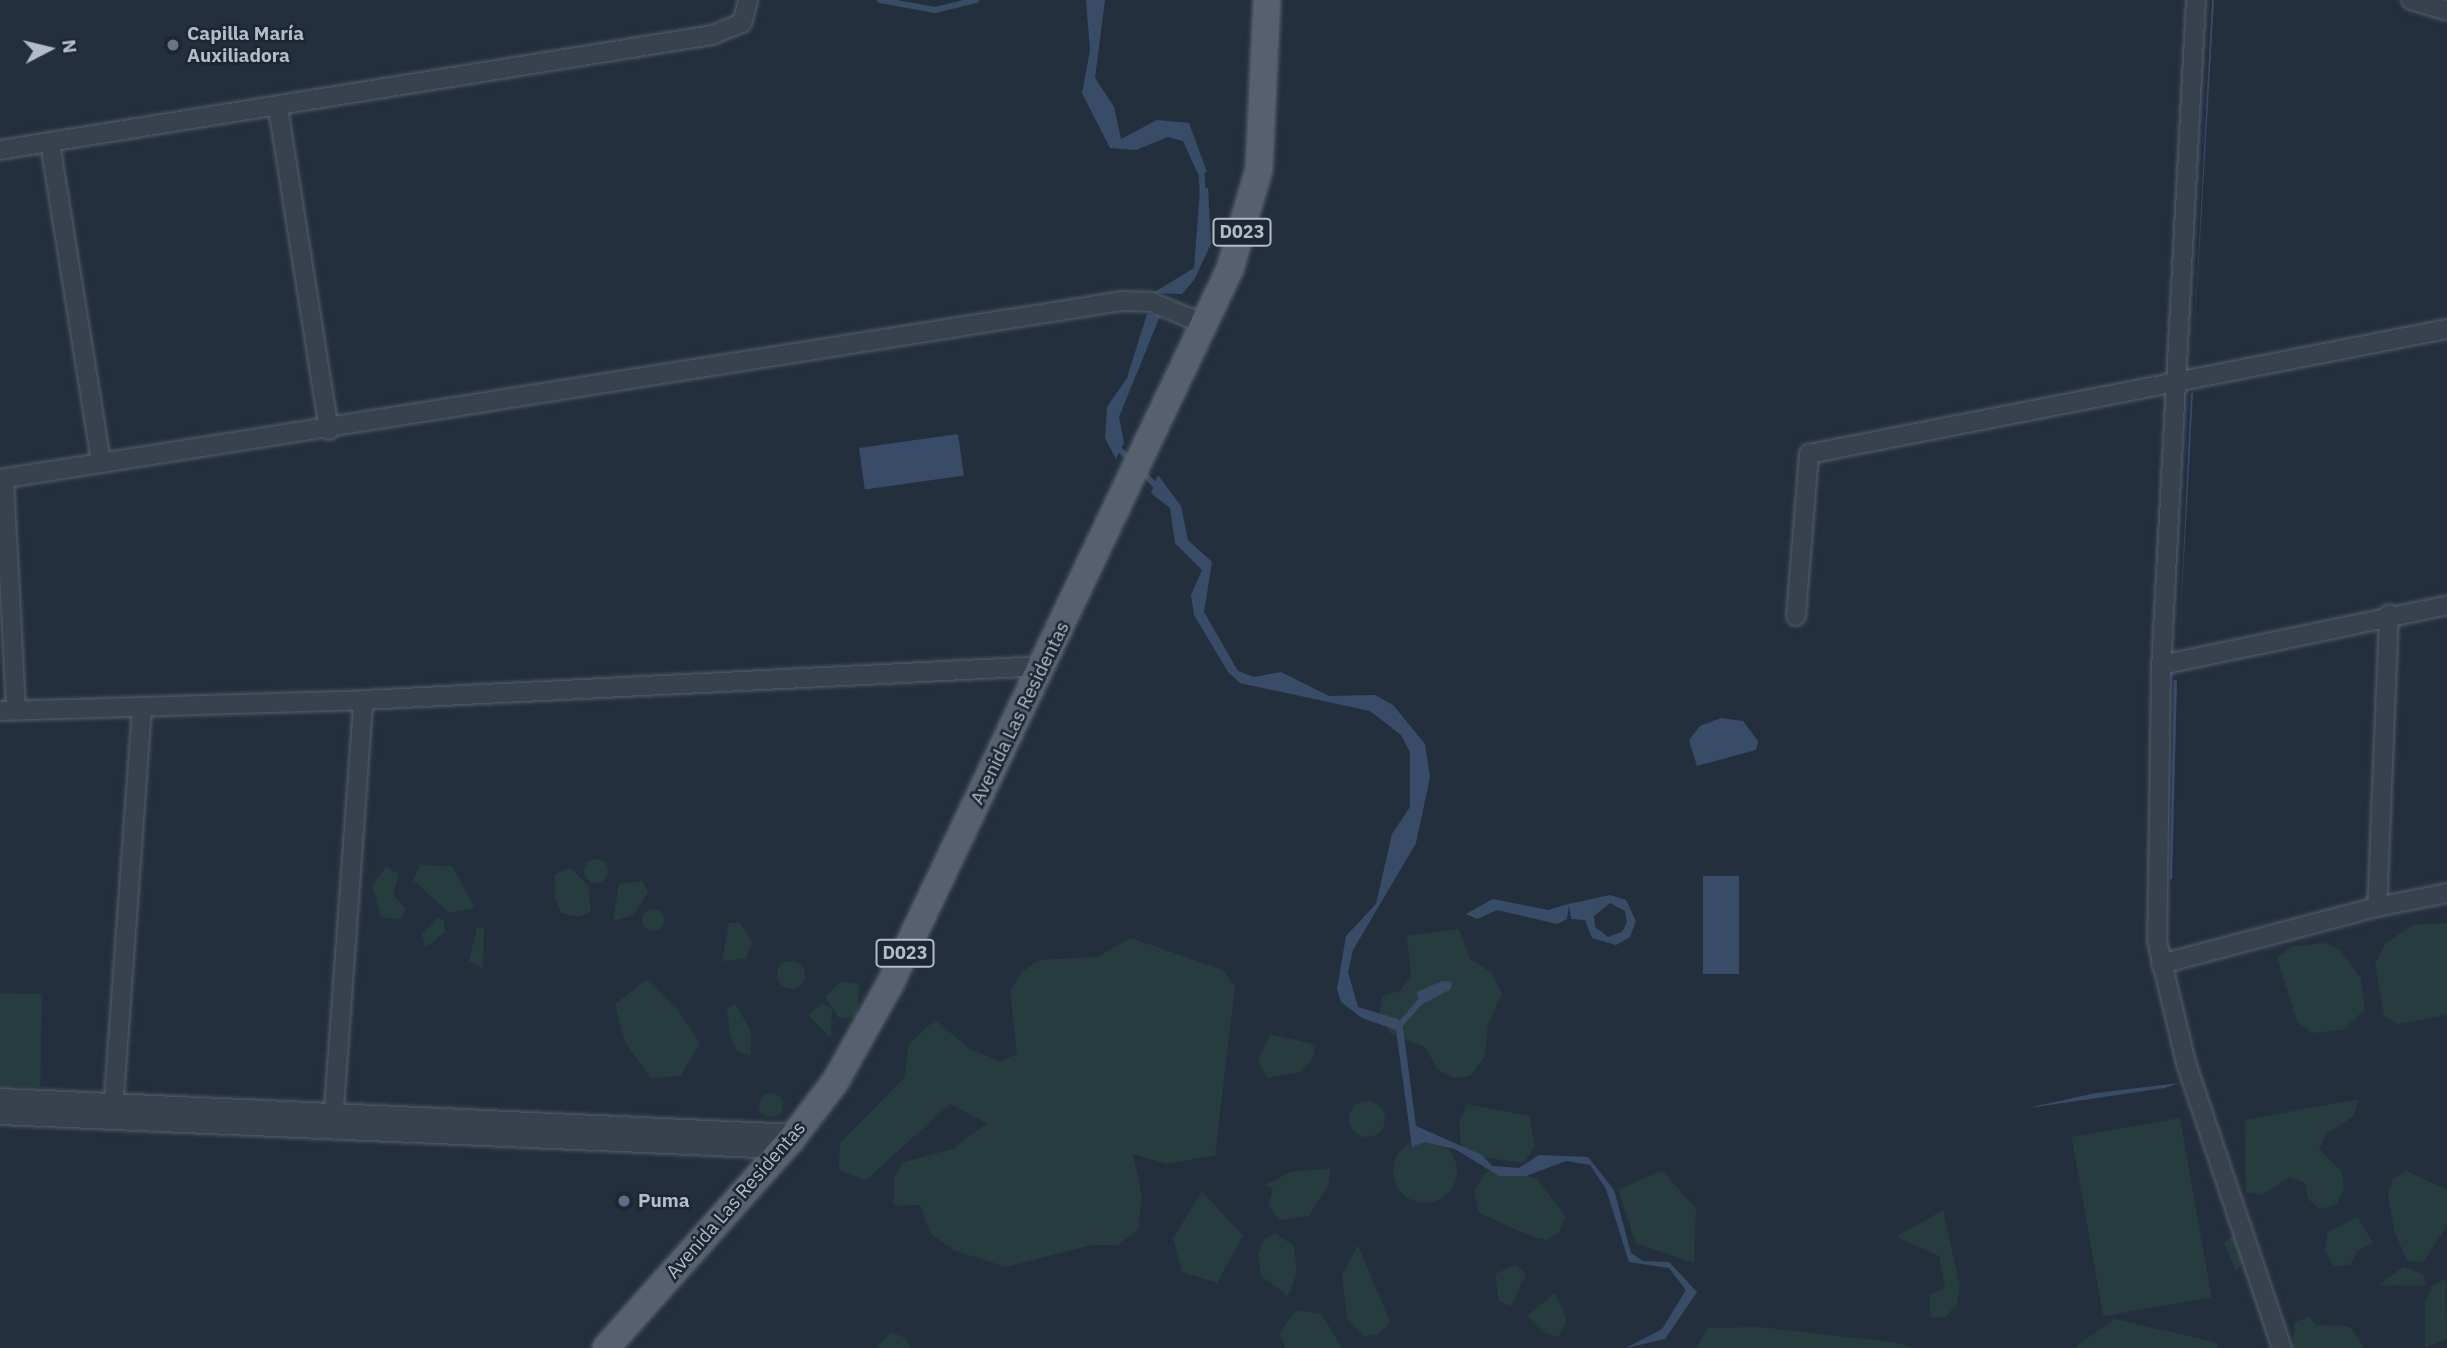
<!DOCTYPE html>
<meta charset="utf-8">
<style>
body{margin:0}
#map{position:relative;width:2447px;height:1348px;overflow:hidden;background:#242f3e;font-family:"IBM Plex Sans",sans-serif}
div>[style]{position:absolute}
[style*='--x']{left:calc(var(--x)*1px);top:calc(var(--y)*1px);width:calc(var(--w)*1px);rotate:calc(var(--a)*1deg)}
.green>*{inset:0;background:#263c3f;transform-origin:0 0}
.round{border-radius:50%}
.water>*{inset:0;background:#394c67;transform-origin:0 0}
.stream>*{height:6px;margin:-3px;padding:0 3px;transform-origin:3px;border-radius:3px;background:#394c67}
.roads{filter:drop-shadow(0 0 2px #565f6c) drop-shadow(0 0 2px #565f6c)}
.minor>*{height:18px;margin:-9px;padding:0 9px;transform-origin:9px;border-radius:9px;background:#38414e}
.primary>*{height:26px;margin:-13px;padding:0 13px;transform-origin:13px;border-radius:13px;background:#56606e}
.dots>*{width:19px;height:19px;translate:-50% -50%;box-sizing:border-box;border:4px solid #1d2633;border-radius:50%}
span{translate:-50% -50%;white-space:nowrap;text-align:center;line-height:1.15;-webkit-text-stroke:5px #1d2633;paint-order:stroke}
.shield-label span{padding:2px 5px;background:#1d2633;border:2px solid;border-radius:5px;-webkit-text-stroke-width:0}
.shield-label{font-size:18px;color:#b4bcc9;font-weight:700}
.poi-label{font-size:19px;color:#b4bcc9;font-weight:700}
.left{translate:0 -50%;text-align:left}
.street-label{font-size:19px;color:#b4bcc9}
.north{position:absolute;left:14px;top:14px;width:70px;height:70px;-webkit-text-stroke:5px #1d2633;paint-order:stroke;rotate:83deg;font-size:19px;font-weight:700;line-height:28px;text-align:center;color:#b4bcc9}
.north::after{content:'';display:block;margin:auto;width:24px;height:32px;background:#b4bcc9;clip-path:polygon(50% 0,100% 100%,50% 72%,0 100%)}
</style>
<div id="map">
<div class="green">
<div class="round" style="left:584px;top:859px;width:24px;height:24px"></div>
<div style="clip-path:polygon(420px 865px,452px 866px,475px 908px,449px 913px,413px 880px)"></div>
<div style="clip-path:polygon(386px 867px,399px 874px,393px 895px,406px 909px,399px 920px,381px 917px,372px 885px)"></div>
<div style="clip-path:polygon(570px 868px,588px 885px,591px 912px,579px 917px,561px 913px,555px 898px,555px 874px)"></div>
<div style="clip-path:polygon(642px 881px,648px 892px,634px 915px,613px 921px,619px 884px)"></div>
<div class="round" style="left:642px;top:909px;width:22px;height:22px"></div>
<div style="clip-path:polygon(437px 918px,444px 920px,445px 932px,425px 948px,422px 934px)"></div>
<div style="clip-path:polygon(729px 923px,740px 923px,752px 942px,746px 959px,722px 961px)"></div>
<div style="clip-path:polygon(2447px 923px,2447px 1015px,2398px 1024px,2384px 1016px,2375px 964px,2385px 944px,2412px 925px)"></div>
<div style="clip-path:polygon(477px 928px,484px 928px,483px 969px,469px 961px)"></div>
<div style="clip-path:polygon(1459px 929px,1470px 959px,1491px 972px,1502px 994px,1488px 1024px,1485px 1056px,1470px 1076px,1453px 1078px,1438px 1070px,1425px 1047px,1391px 1034px,1379px 1013px,1383px 996px,1399px 991px,1411px 977px,1407px 936px)"></div>
<div style="clip-path:polygon(1131px 938px,1223px 970px,1235px 987px,1215px 1155px,1167px 1164px,1133px 1154px,1142px 1195px,1138px 1229px,1118px 1245px,1091px 1245px,1006px 1267px,953px 1250px,930px 1233px,920px 1205px,894px 1206px,894px 1178px,903px 1162px,953px 1149px,987px 1123px,950px 1104px,866px 1180px,839px 1170px,840px 1143px,905px 1077px,908px 1045px,935px 1020px,970px 1049px,1000px 1061px,1017px 1054px,1010px 990px,1022px 972px,1038px 960px,1097px 957px)"></div>
<div style="clip-path:polygon(2326px 943px,2340px 950px,2361px 978px,2365px 1009px,2343px 1030px,2311px 1033px,2297px 1021px,2277px 958px,2292px 946px)"></div>
<div class="round" style="left:777px;top:961px;width:28px;height:28px"></div>
<div style="clip-path:polygon(647px 980px,676px 1007px,700px 1043px,681px 1075px,651px 1079px,625px 1042px,615px 1004px)"></div>
<div style="clip-path:polygon(840px 982px,859px 983px,858px 1017px,839px 1018px,825px 997px)"></div>
<div style="left:0;top:993px;width:42px;height:93px;rotate:1deg"></div>
<div style="clip-path:polygon(822px 1003px,832px 1009px,831px 1038px,808px 1015px)"></div>
<div style="clip-path:polygon(735px 1004px,751px 1031px,751px 1056px,737px 1051px,730px 1036px,727px 1008px)"></div>
<div style="clip-path:polygon(1270px 1034px,1316px 1045px,1312px 1060px,1301px 1072px,1267px 1078px,1258px 1061px)"></div>
<div class="round" style="left:759px;top:1093px;width:24px;height:24px"></div>
<div style="clip-path:polygon(2358px 1099px,2354px 1116px,2326px 1134px,2319px 1149px,2342px 1172px,2344px 1188px,2337px 1204px,2320px 1209px,2308px 1199px,2305px 1183px,2290px 1177px,2262px 1195px,2246px 1192px,2245px 1120px)"></div>
<div class="round" style="left:1349px;top:1101px;width:36px;height:36px"></div>
<div style="clip-path:polygon(1467px 1104px,1529px 1116px,1535px 1146px,1524px 1163px,1474px 1156px,1461px 1146px,1459px 1124px)"></div>
<div style="left:2180px;top:1118px;width:182px;height:110px;rotate:80deg"></div>
<div class="round" style="left:1393px;top:1139px;width:64px;height:64px"></div>
<div style="clip-path:polygon(1330px 1168px,1329px 1184px,1309px 1216px,1280px 1220px,1268px 1206px,1273px 1188px,1263px 1186px,1291px 1172px)"></div>
<div style="clip-path:polygon(1506px 1169px,1537px 1179px,1565px 1216px,1560px 1231px,1547px 1240px,1533px 1237px,1479px 1213px,1474px 1190px,1487px 1171px)"></div>
<div style="clip-path:polygon(1662px 1170px,1696px 1209px,1694px 1263px,1636px 1243px,1618px 1190px)"></div>
<div style="clip-path:polygon(2407px 1171px,2447px 1190px,2447px 1226px,2423px 1262px,2407px 1261px,2394px 1230px,2388px 1195px,2393px 1179px)"></div>
<div style="clip-path:polygon(1202px 1191px,1243px 1236px,1217px 1283px,1182px 1272px,1173px 1238px)"></div>
<div style="clip-path:polygon(1943px 1210px,1960px 1287px,1957px 1304px,1945px 1317px,1930px 1318px,1930px 1295px,1945px 1288px,1939px 1256px,1896px 1237px)"></div>
<div style="clip-path:polygon(2357px 1217px,2373px 1243px,2358px 1250px,2350px 1265px,2334px 1266px,2325px 1251px,2327px 1233px)"></div>
<div style="clip-path:polygon(2236px 1232px,2246px 1260px,2236px 1271px,2224px 1243px)"></div>
<div style="clip-path:polygon(1275px 1233px,1294px 1246px,1297px 1273px,1288px 1296px,1261px 1276px,1258px 1256px,1263px 1240px)"></div>
<div style="clip-path:polygon(1358px 1245px,1390px 1322px,1378px 1335px,1364px 1336px,1347px 1318px,1342px 1275px)"></div>
<div style="clip-path:polygon(1516px 1265px,1526px 1274px,1511px 1306px,1499px 1301px,1495px 1274px)"></div>
<div style="clip-path:polygon(2403px 1267px,2423px 1274px,2427px 1286px,2379px 1285px)"></div>
<div style="clip-path:polygon(2445px 1279px,2447px 1338px,2425px 1348px,2425px 1302px,2432px 1286px)"></div>
<div style="clip-path:polygon(1555px 1293px,1567px 1320px,1559px 1337px,1543px 1332px,1527px 1316px)"></div>
<div style="clip-path:polygon(1296px 1311px,1321px 1313px,1342px 1348px,1285px 1348px,1279px 1333px)"></div>
<div style="clip-path:polygon(2309px 1317px,2316px 1325px,2349px 1326px,2365px 1348px,2293px 1348px,2295px 1322px)"></div>
<div style="clip-path:polygon(2114px 1319px,2215px 1342px,2218px 1348px,2074px 1348px)"></div>
<div style="clip-path:polygon(1759px 1327px,1893px 1342px,1913px 1348px,1696px 1348px,1708px 1328px)"></div>
<div style="clip-path:polygon(891px 1332px,905px 1338px,911px 1348px,876px 1348px)"></div>
</div>
<div class="water">
<div style="clip-path:polygon(1086px 0,1105px 0,1095px 78px,1114px 107px,1121px 139px,1157px 120px,1189px 123px,1207px 172px,1198px 174px,1183px 141px,1168px 137px,1136px 150px,1110px 148px,1082px 93px,1090px 50px)"></div>
<div style="clip-path:polygon(2212px 0,2214px 0,2193px 360px)"></div>
<div style="clip-path:polygon(1208px 188px,1211px 244px,1194px 280px,1182px 294px,1153px 293px,1194px 268px,1200px 189px)"></div>
<div style="clip-path:polygon(1147px 314px,1160px 316px,1119px 417px,1124px 443px,1116px 459px,1105px 438px,1107px 407px,1127px 378px)"></div>
<div style="clip-path:polygon(2191px 393px,2193px 393px,2179px 646px)"></div>
<div style="left:958px;top:434px;width:42px;height:100px;rotate:82deg"></div>
<div style="clip-path:polygon(1158px 475px,1181px 506px,1188px 540px,1212px 562px,1204px 612px,1238px 671px,1254px 677px,1281px 672px,1329px 696px,1375px 695px,1393px 705px,1425px 744px,1430px 777px,1416px 843px,1353px 950px,1348px 972px,1358px 1007px,1398px 1019px,1403px 1028px,1416px 1126px,1482px 1155px,1492px 1166px,1519px 1168px,1539px 1155px,1588px 1157px,1614px 1190px,1631px 1253px,1643px 1261px,1669px 1262px,1697px 1292px,1665px 1339px,1626px 1348px,1662px 1329px,1686px 1290px,1669px 1268px,1629px 1262px,1606px 1189px,1590px 1165px,1566px 1161px,1526px 1176px,1499px 1176px,1455px 1149px,1424px 1142px,1412px 1147px,1396px 1030px,1362px 1018px,1341px 1002px,1337px 989px,1346px 936px,1376px 904px,1392px 834px,1410px 807px,1410px 752px,1401px 735px,1370px 711px,1240px 683px,1228px 672px,1194px 615px,1191px 595px,1202px 570px,1175px 543px,1170px 508px,1151px 493px)"></div>
<div style="clip-path:polygon(2174px 680px,2177px 681px,2172px 879px,2170px 879px)"></div>
<div style="clip-path:polygon(1721px 718px,1743px 721px,1758px 741px,1756px 750px,1697px 766px,1689px 740px,1700px 726px)"></div>
<div style="left:1703px;top:876px;width:36px;height:98px"></div>
<div style="clip-path:polygon(evenodd,1610px 895px,1626px 900px,1636px 921px,1630px 937px,1616px 945px,1592px 938px,1585px 920px,1571px 919px,1569px 905px,1567px 919px,1557px 924px,1497px 910px,1477px 919px,1466px 914px,1493px 899px,1548px 910px,1564px 905px,1610px 895px,1610px 903px,1625px 911px,1627px 922px,1622px 932px,1608px 937px,1595px 927px,1594px 916px,1610px 903px)"></div>
<div style="clip-path:polygon(1442px 981px,1452px 982px,1451px 989px,1419px 1006px,1417px 992px)"></div>
<div style="clip-path:polygon(2179px 1083px,2165px 1088px,2028px 1108px,2096px 1093px)"></div>
</div>
<div class="stream">
<div style="--x:880;--y:0;--w:56;--a:10.3"></div>
<div style="--x:935;--y:10;--w:42;--a:-13.7"></div>
<div style="--x:1201;--y:167;--w:27;--a:86"></div>
<div style="--x:1115;--y:445;--w:24;--a:45"></div>
<div style="--x:1142;--y:472;--w:24;--a:45"></div>
<div style="--x:1399;--y:1026;--w:37;--a:-49"></div>
</div>
<div class="roads">
<div class="minor">
<div style="--x:2196;--y:0;--w:671;--a:92.99"></div>
<div style="--x:2161;--y:670;--w:271;--a:90.8"></div>
<div style="--x:2157;--y:941;--w:125;--a:76.6"></div>
<div style="--x:2186;--y:1063;--w:301;--a:71.4"></div>
<div style="--x:2411;--y:0;--w:38;--a:17"></div>
<div style="--x:278;--y:108;--w:326;--a:81"></div>
<div style="--x:50;--y:143;--w:324;--a:80.9"></div>
<div style="--x:0;--y:150;--w:721;--a:-9.17"></div>
<div style="--x:712;--y:35;--w:32;--a:-22"></div>
<div style="--x:742;--y:23;--w:24;--a:-75"></div>
<div style="--x:0;--y:479;--w:1137;--a:-9.01"></div>
<div style="--x:1123;--y:301;--w:28;--a:2"></div>
<div style="--x:1151;--y:302;--w:61;--a:22.3"></div>
<div style="--x:4;--y:479;--w:231;--a:87"></div>
<div style="--x:2389;--y:614;--w:293;--a:92.3"></div>
<div style="--x:2377;--y:907;--w:71;--a:-11.3"></div>
<div style="--x:1796;--y:616;--w:163;--a:-85.4"></div>
<div style="--x:1809;--y:454;--w:650;--a:-11.09"></div>
<div style="--x:2161;--y:665;--w:292;--a:-11.8"></div>
<div style="--x:0;--y:711;--w:363;--a:-1.7"></div>
<div style="--x:363;--y:700;--w:682;--a:-2.86"></div>
<div style="--x:2161;--y:964;--w:223;--a:-14.8"></div>
<div style="--x:0;--y:1098;--w:796;--a:2.59"></div>
<div style="--x:113;--y:1112;--w:406;--a:-85.9"></div>
<div style="--x:0;--y:1115;--w:784;--a:2.49"></div>
<div style="--x:333;--y:1123;--w:424;--a:-85.9"></div>
</div>
<div class="primary">
<div style="--x:606;--y:1348;--w:277;--a:-48.4"></div>
<div style="--x:790;--y:1141;--w:74;--a:-52.7"></div>
<div style="--x:835;--y:1082;--w:112;--a:-60.7"></div>
<div style="--x:890;--y:984;--w:792;--a:-64.57"></div>
<div style="--x:1230;--y:269;--w:104;--a:-73.8"></div>
<div style="--x:1259;--y:169;--w:169;--a:-87.3"></div>
</div>
</div>
<div class="dots">
<div style="left:173px;top:45px;background:#6b7280"></div>
<div style="left:624px;top:1201px;background:#5c6f8a"></div>
</div>
<div class="shield-label">
<span style="left:1242px;top:232px">D023</span>
<span style="left:905px;top:953px">D023</span>
</div>
<div class="poi-label">
<span class="left" style="left:187px;top:45px">Capilla María<br>Auxiliadora</span>
<span class="left" style="left:638px;top:1201px">Puma</span>
</div>
<div class="street-label">
<span style="left:1020px;top:713px;rotate:-64deg">Avenida Las Residentas</span>
<span style="left:736px;top:1200px;rotate:-49deg">Avenida Las Residentas</span>
</div>
<div class="north">N</div>
</div>
